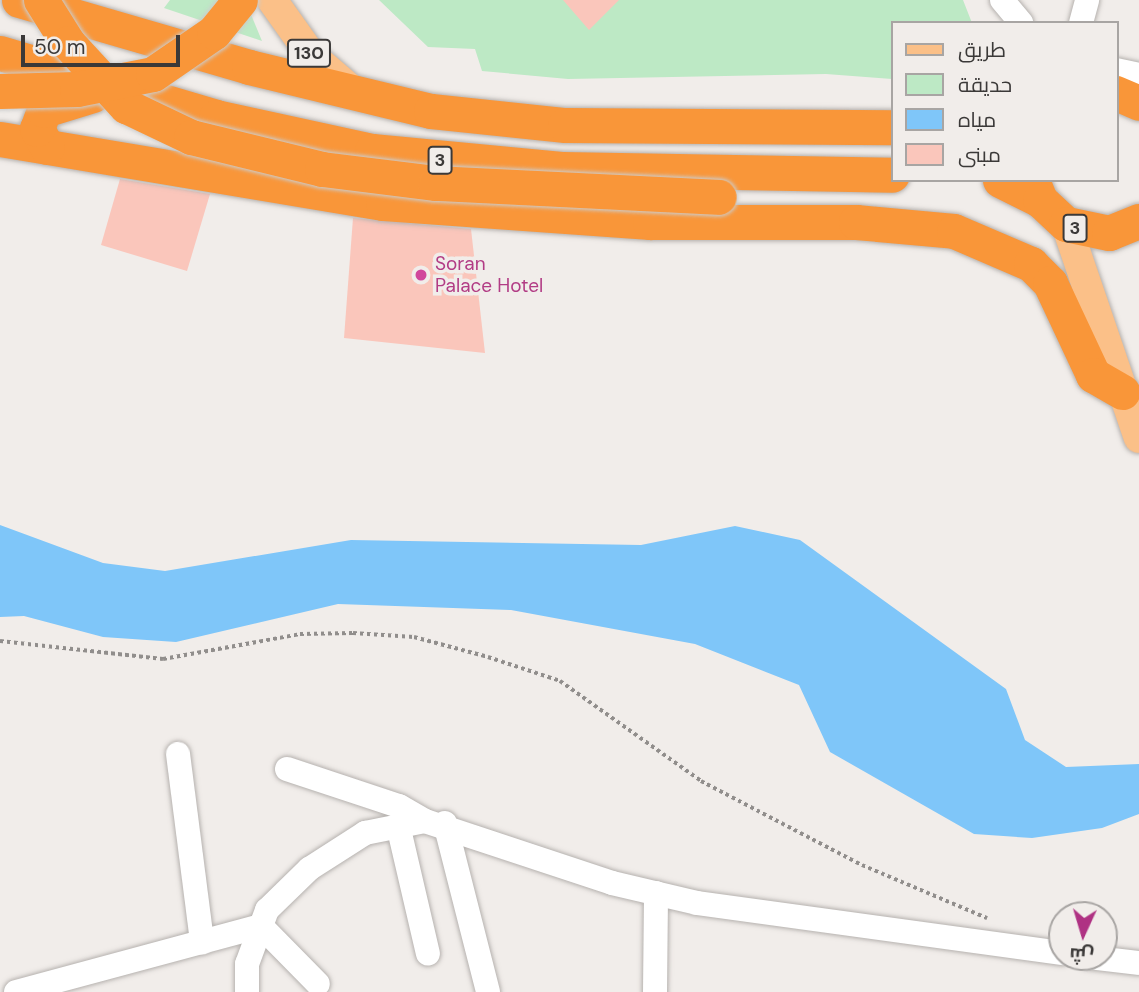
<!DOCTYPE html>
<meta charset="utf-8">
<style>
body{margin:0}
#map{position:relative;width:1139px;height:992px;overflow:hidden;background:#f1edea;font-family:"DM Sans",Cairo,sans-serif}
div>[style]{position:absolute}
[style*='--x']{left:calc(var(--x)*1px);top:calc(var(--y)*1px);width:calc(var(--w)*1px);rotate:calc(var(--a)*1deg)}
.green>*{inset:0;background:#bde9c5}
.water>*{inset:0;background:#7fc6f9}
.building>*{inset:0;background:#fac6bb}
.path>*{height:3.5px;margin-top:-1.75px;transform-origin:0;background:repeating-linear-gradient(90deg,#918e8c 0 3.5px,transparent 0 7px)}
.roads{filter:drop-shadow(0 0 2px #b6b2af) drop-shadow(0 0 2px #b6b2af)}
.minor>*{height:24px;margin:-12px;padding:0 12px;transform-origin:12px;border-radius:12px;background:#fff}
.major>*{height:30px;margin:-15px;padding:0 15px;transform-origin:15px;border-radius:15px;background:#fbc088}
.highway>*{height:35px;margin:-17.5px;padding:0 17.5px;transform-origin:17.5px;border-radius:17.5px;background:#f99639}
.bridges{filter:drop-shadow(0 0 2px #cccccb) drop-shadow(0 0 2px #cccccb)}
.highway-bridge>*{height:35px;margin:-17.5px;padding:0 17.5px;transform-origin:17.5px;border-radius:17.5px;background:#f99639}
.dots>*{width:19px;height:19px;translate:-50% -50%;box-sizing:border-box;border:4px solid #f1edea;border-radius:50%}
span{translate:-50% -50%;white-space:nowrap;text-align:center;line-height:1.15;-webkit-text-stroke:7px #f1edea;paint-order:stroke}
.shield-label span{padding:2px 5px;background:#f1edea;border:2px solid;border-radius:5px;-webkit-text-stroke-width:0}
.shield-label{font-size:18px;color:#3b3938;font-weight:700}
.hotel-label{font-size:19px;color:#b23c85}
.left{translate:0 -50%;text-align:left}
.legend{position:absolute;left:891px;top:21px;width:228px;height:161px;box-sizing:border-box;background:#f1edea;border:2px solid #a8a5a3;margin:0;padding:9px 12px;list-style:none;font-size:21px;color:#3b3938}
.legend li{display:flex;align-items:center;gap:14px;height:35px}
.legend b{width:35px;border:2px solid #a8a5a3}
.north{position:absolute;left:1048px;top:901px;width:70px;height:70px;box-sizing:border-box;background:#f1edea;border:2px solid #a8a5a3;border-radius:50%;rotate:184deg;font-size:19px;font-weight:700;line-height:28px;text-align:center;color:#3b3938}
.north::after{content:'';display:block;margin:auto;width:24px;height:32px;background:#af3283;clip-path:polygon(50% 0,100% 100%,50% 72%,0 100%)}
.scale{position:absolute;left:21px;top:35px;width:159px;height:32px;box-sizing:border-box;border:4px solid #3b3938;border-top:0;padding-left:9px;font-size:21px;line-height:24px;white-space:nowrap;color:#3b3938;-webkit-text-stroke:5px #f1edea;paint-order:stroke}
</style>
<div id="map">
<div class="green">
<div style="clip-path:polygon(170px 0,245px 0,262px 41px,164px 8px)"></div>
<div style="clip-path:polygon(379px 0,963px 0,972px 23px,892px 23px,892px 79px,826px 74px,568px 79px,482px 71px,475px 49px,428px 47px)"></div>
</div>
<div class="water">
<div style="clip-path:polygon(0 525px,103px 563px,165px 571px,351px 540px,641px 545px,735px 526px,800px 540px,1006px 689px,1025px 740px,1066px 767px,1139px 764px,1139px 814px,1102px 828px,1032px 838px,974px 834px,830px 752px,799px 685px,695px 644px,511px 610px,338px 604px,176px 642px,103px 637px,24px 616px,0 617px)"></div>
</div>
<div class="building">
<div style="clip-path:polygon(563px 0,619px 0,589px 30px)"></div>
<div style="clip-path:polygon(120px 179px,210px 194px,187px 271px,101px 245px)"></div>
<div style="clip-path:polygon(353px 218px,471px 229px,485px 353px,344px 338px)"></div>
</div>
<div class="path">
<div style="--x:0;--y:641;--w:164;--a:6.3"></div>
<div style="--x:163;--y:659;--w:139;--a:-10.3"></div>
<div style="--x:300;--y:634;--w:53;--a:-1.1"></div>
<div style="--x:353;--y:633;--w:61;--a:3.8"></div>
<div style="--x:414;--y:637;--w:77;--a:15.1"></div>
<div style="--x:488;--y:657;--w:76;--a:18.4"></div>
<div style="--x:560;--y:681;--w:173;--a:35.3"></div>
<div style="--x:701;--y:781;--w:182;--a:27.6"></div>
<div style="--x:862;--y:865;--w:136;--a:23"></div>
</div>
<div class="roads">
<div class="minor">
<div style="--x:1002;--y:0;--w:30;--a:50"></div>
<div style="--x:1081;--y:23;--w:24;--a:-75"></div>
<div style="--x:1116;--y:70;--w:24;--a:12"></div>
<div style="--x:178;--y:754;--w:190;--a:82.7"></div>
<div style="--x:287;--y:769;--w:118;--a:18.3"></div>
<div style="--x:399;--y:806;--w:30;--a:30"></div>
<div style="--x:445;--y:823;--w:174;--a:75.7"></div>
<div style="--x:398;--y:825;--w:132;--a:76.9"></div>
<div style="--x:1088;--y:957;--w:51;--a:6.7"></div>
<div style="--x:16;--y:992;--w:254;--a:-15.1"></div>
<div style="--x:261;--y:926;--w:81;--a:45.5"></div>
<div style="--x:247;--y:992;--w:28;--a:-90"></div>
<div style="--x:247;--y:964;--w:58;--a:-69.7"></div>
<div style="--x:267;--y:910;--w:59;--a:-44.3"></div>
<div style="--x:309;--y:869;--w:67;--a:-32.7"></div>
<div style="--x:365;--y:833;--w:61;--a:-11.3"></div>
<div style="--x:425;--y:821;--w:197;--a:18.3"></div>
<div style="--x:612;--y:883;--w:87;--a:13.2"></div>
<div style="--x:697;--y:903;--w:368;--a:7.8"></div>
<div style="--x:655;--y:992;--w:99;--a:-89.4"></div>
</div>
<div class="major">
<div style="--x:272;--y:0;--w:69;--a:54.5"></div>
<div style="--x:312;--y:56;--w:57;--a:40.7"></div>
<div style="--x:1066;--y:224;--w:226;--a:71.2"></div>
</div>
<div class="highway">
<div style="--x:19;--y:0;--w:240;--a:16.2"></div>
<div style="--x:249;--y:67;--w:187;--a:13.6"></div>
<div style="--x:431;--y:111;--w:135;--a:6"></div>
<div style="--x:565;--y:125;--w:327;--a:0.4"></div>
<div style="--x:0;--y:53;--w:225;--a:16.5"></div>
<div style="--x:216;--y:117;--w:160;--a:12.3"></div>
<div style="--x:372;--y:151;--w:190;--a:5.4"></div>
<div style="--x:561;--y:169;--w:331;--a:1"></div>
<div style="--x:1116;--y:93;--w:25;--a:23"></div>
<div style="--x:0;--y:139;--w:388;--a:9.5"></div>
<div style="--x:383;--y:203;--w:268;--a:4.1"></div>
<div style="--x:650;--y:222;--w:206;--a:0"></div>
<div style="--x:856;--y:222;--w:98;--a:5.2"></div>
<div style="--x:954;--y:231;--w:84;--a:23.2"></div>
<div style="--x:1031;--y:264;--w:27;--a:45"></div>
<div style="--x:1050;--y:283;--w:102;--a:64.9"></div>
<div style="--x:1093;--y:375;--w:34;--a:30"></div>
<div style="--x:47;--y:147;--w:21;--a:-119"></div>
<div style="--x:37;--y:129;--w:20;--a:-70"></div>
<div style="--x:44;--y:110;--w:51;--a:-17"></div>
<div style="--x:1000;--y:180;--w:45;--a:26.6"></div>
<div style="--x:1032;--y:180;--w:22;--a:68"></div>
<div style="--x:1040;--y:200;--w:35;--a:43"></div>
<div style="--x:1066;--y:224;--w:44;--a:11.8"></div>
<div style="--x:1109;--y:233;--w:32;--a:-22"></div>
</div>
</div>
<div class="bridges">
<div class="highway-bridge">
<div style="--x:41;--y:0;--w:51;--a:57.9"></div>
<div style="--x:68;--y:43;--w:86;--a:47.4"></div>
<div style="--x:126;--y:106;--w:72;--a:25.5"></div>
<div style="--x:191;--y:137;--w:135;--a:13.7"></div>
<div style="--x:322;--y:169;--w:115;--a:7"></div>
<div style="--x:436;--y:183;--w:283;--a:2.8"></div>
<div style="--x:0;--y:91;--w:77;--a:-1.5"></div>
<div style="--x:77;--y:89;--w:77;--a:-11.2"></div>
<div style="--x:153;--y:74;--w:74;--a:-34.5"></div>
<div style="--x:214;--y:32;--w:41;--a:-50.9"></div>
</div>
</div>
<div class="dots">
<div style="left:421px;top:275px;background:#d1479c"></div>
</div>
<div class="shield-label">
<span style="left:309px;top:53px">130</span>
<span style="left:440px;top:160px">3</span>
<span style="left:1075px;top:228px">3</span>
</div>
<div class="hotel-label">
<span class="left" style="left:435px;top:275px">Soran<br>Palace Hotel</span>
</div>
<ul class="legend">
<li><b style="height:9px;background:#fbc088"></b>طريق</li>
<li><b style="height:19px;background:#bde9c5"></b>حديقة</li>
<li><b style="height:19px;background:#7fc6f9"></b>مياه</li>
<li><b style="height:19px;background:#fac6bb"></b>مبنى</li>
</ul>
<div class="north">ش</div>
<div class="scale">50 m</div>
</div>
